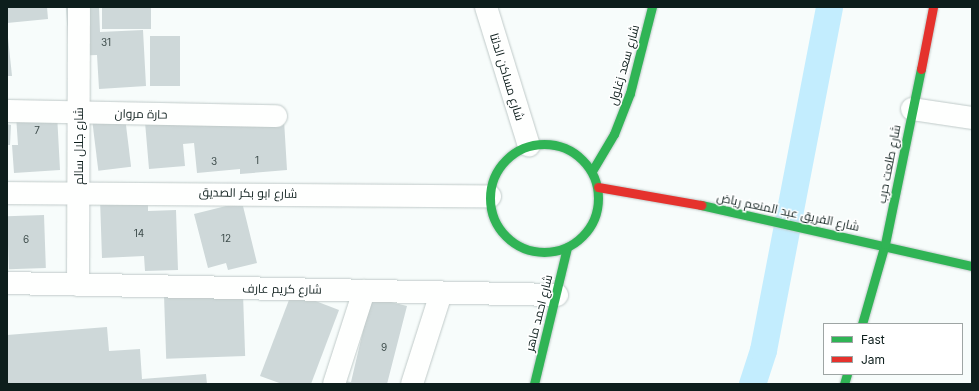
<!DOCTYPE html>
<meta charset="utf-8">
<style>
body{margin:0}
#map{position:relative;width:979px;height:391px;overflow:hidden;background:#f7fcfb;font-family:Inter,Cairo,sans-serif}
div>[style]{position:absolute}
[style*='--x']{left:calc(var(--x)*1px);top:calc(var(--y)*1px);width:calc(var(--w)*1px);rotate:calc(var(--a)*1deg)}
.canal>*{height:27px;margin:-13.5px;padding:0 13.5px;transform-origin:13.5px;border-radius:13.5px;background:#c3edfe}
.building>*{inset:0;background:#ced8d9;transform-origin:0 0}
.roads{filter:drop-shadow(0 0 1px #c0cac9) drop-shadow(0 0 1px #c0cac9)}
.street>*{height:22px;margin:-11px;padding:0 11px;transform-origin:11px;border-radius:11px;background:#fefffe}
.fast>*{height:9px;margin:-4.5px;padding:0 4.5px;transform-origin:4.5px;border-radius:4.5px;background:#30b455}
.fast>.ring{margin:-4.5px;padding:0;box-sizing:content-box;background:none;border:9px solid #30b455;border-radius:50%}
.jam>*{height:9px;margin:-4.5px;padding:0 4.5px;transform-origin:4.5px;border-radius:4.5px;background:#e5322d}
span{translate:-50% -50%;white-space:nowrap;text-align:center;line-height:1.15;-webkit-text-stroke:3px #fff;paint-order:stroke}
.number-label{font-size:10px;color:#3d4c4b}
.number-label span{-webkit-text-stroke-width:0}
.street-label{font-size:12px;color:#0d1e1c}
.frame{position:absolute;inset:0;border:8px solid #0d1e1c;pointer-events:none}
.legend{position:absolute;left:823px;top:323px;width:140px;height:52px;box-sizing:border-box;background:#fff;border:1px solid #9ea5a4;margin:0;padding:5px 7px;list-style:none;font-size:12px;color:#0d1e1c}
.legend li{display:flex;align-items:center;gap:8px;height:20px}
.legend b{width:20px;border:1px solid #9ea5a4}
</style>
<div id="map">
<div class="canal">
<div style="--x:752;--y:384;--w:36;--a:-72"></div>
<div style="--x:763;--y:350;--w:349;--a:-79.1"></div>
</div>
<div class="building">
<div style="clip-path:polygon(7px 7px,47px 7px,48px 19px,7px 23px)"></div>
<div style="clip-path:polygon(66px 7px,99px 7px,100px 32px,143px 30px,146px 86px,99px 89px,97px 55px,69px 56px)"></div>
<div style="left:102px;top:7px;width:49px;height:22px"></div>
<div style="clip-path:polygon(7px 28px,12px 76px,7px 76px)"></div>
<div style="left:150px;top:36px;width:30px;height:50px"></div>
<div style="clip-path:polygon(57px 114px,60px 170px,14px 173px,12px 145px,18px 145px,16px 116px)"></div>
<div style="left:125px;top:117px;width:50px;height:33px;rotate:83deg"></div>
<div style="clip-path:polygon(284px 120px,287px 170px,240px 174px,240px 169px,197px 173px,194px 143px,183px 144px,185px 166px,149px 169px,145px 122px)"></div>
<div style="clip-path:polygon(7px 124px,11px 125px,10px 145px,7px 145px)"></div>
<div style="clip-path:polygon(148px 197px,148px 211px,176px 210px,178px 270px,145px 271px,144px 256px,102px 258px,100px 199px)"></div>
<div style="clip-path:polygon(242px 202px,257px 263px,228px 270px,226px 263px,208px 268px,194px 214px)"></div>
<div style="left:44px;top:215px;width:53px;height:37px;rotate:88deg"></div>
<div style="clip-path:polygon(292px 292px,339px 310px,311px 384px,282px 384px,260px 376px)"></div>
<div style="left:243px;top:294px;width:62px;height:79px;rotate:88deg"></div>
<div style="clip-path:polygon(371px 297px,407px 306px,387px 384px,343px 384px,344px 381px,351px 382px)"></div>
<div style="clip-path:polygon(107px 327px,109px 351px,140px 349px,142px 379px,206px 374px,207px 384px,7px 384px,7px 335px)"></div>
</div>
<div class="roads">
<div class="street">
<div style="--x:486;--y:7;--w:145;--a:72.8"></div>
<div style="--x:912;--y:109;--w:61;--a:8.5"></div>
<div style="--x:7;--y:111;--w:269;--a:1.1"></div>
<div style="--x:7;--y:193;--w:483;--a:0.4"></div>
<div style="--x:7;--y:283;--w:550;--a:1.25"></div>
<div style="--x:78;--y:285;--w:278;--a:-89.8"></div>
<div style="--x:334;--y:384;--w:98;--a:-72.1"></div>
<div style="--x:412;--y:384;--w:96;--a:-72.3"></div>
</div>
<div class="fast">
<div class="ring" style="left:490px;top:144px;width:99px;height:99px"></div>
<div style="--x:592;--y:171;--w:43;--a:-59.3"></div>
<div style="--x:614;--y:134;--w:44;--a:-68.7"></div>
<div style="--x:630;--y:93;--w:89;--a:-75.7"></div>
<div style="--x:701;--y:205;--w:278;--a:12.7"></div>
<div style="--x:862;--y:324;--w:83;--a:-74"></div>
<div style="--x:885;--y:244;--w:179;--a:-78.4"></div>
<div style="--x:534;--y:384;--w:140;--a:-76.4"></div>
<div style="--x:844;--y:384;--w:10;--a:-73"></div>
</div>
<div class="jam">
<div style="--x:921;--y:69;--w:63;--a:-79"></div>
<div style="--x:598;--y:187;--w:105;--a:9.9"></div>
</div>
</div>
<div class="number-label">
<span style="left:106px;top:43px">31</span>
<span style="left:37px;top:131px">7</span>
<span style="left:257px;top:161px">1</span>
<span style="left:214px;top:162px">3</span>
<span style="left:139px;top:234px">14</span>
<span style="left:226px;top:239px">12</span>
<span style="left:26px;top:240px">6</span>
<span style="left:384px;top:348px">9</span>
</div>
<div class="street-label">
<span style="left:624px;top:65px;rotate:-74deg">شارع سعد زغلول</span>
<span style="left:507px;top:77px;rotate:73deg">شارع مساكن الدلتا</span>
<span style="left:141px;top:114px;rotate:1deg">حارة مروان</span>
<span style="left:79px;top:146px;rotate:-90deg">شارع جلال سالم</span>
<span style="left:889px;top:164px;rotate:-79deg">شارع طلعت حرب</span>
<span style="left:248px;top:193px;rotate:1deg">شارع ابو بكر الصديق</span>
<span style="left:788px;top:212px;rotate:12deg">شارع الفريق عبد المنعم رياض</span>
<span style="left:282px;top:289px;rotate:1deg">شارع كريم عارف</span>
<span style="left:539px;top:313px;rotate:-76deg">شارع احمد ماهر</span>
</div>
<div class="frame"></div>
<ul class="legend">
<li><b style="height:5px;background:#30b455"></b>Fast</li>
<li><b style="height:5px;background:#e5322d"></b>Jam</li>
</ul>
</div>
